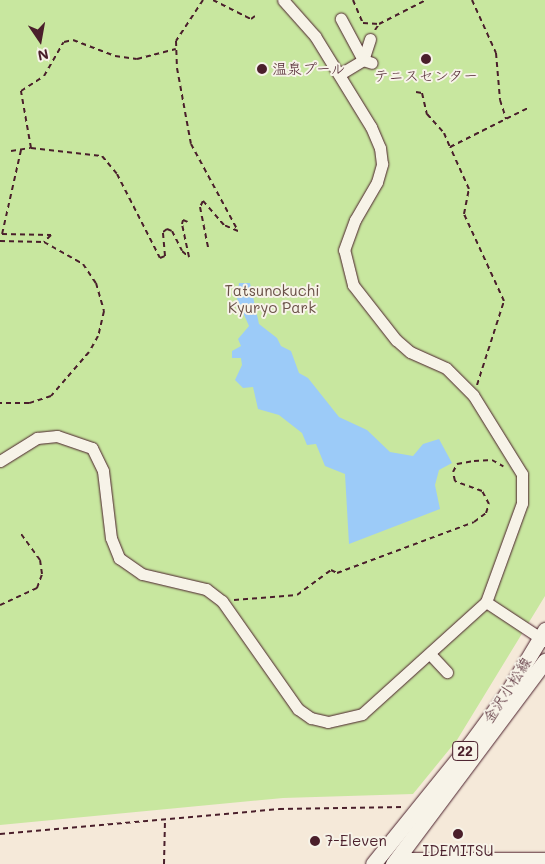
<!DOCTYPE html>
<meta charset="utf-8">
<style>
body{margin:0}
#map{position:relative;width:545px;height:864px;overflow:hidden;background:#f5e9d9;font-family:Mali,"Klee One",sans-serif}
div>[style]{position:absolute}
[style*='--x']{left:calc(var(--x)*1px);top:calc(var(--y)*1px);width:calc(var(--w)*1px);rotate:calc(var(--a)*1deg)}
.green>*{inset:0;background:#c8e79f}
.water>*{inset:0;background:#9ccbf8}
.path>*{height:2px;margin-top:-1px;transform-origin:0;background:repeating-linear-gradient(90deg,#4a1f2b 0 5px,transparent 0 9px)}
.roads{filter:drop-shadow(0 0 1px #4a1f2b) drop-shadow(0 0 1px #4a1f2b)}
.minor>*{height:11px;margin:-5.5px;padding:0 5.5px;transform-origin:5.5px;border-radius:5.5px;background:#f7f3e8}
.major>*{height:15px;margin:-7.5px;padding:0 7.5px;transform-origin:7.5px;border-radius:7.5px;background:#f7f3e8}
.dots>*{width:14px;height:14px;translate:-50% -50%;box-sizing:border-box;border:2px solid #f7f3e8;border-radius:50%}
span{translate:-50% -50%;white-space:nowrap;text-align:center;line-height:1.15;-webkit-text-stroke:4px #f7f3e8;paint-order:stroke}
.shield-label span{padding:1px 4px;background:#f7f3e8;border:1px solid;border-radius:4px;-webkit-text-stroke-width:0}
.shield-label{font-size:14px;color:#4a1f2b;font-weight:700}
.poi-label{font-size:15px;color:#4a1f2b}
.left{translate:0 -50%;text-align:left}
.park-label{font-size:15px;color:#6a5148}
.street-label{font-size:15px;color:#4a1f2b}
.north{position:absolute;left:15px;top:15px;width:50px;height:50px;-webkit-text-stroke:4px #f7f3e8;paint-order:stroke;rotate:168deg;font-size:14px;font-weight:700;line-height:20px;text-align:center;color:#4a1f2b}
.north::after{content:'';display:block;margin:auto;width:18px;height:22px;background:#4a1f2b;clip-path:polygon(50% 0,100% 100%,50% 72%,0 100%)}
</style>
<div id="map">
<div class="green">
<div style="clip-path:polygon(0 0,545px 0,545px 596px,457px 740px,413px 794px,283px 798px,0 825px)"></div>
</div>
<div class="water">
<div style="clip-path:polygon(239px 283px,250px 283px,259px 324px,277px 338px,281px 346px,291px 351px,299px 373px,308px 378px,339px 417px,367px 430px,390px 452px,413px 456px,423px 444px,439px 439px,452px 463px,439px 470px,435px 485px,440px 509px,349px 544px,345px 474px,325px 466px,316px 444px,307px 445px,302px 433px,279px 415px,258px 409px,253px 387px,243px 388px,235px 380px,242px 365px,241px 358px,232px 358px,232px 351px,241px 346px,238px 339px,249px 326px,237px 299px)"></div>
</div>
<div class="path">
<div style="--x:203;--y:0;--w:49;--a:123.4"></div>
<div style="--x:176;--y:41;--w:27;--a:88"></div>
<div style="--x:177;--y:68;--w:77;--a:79.6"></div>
<div style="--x:191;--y:144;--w:99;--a:61.6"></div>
<div style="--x:238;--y:231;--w:15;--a:-157"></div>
<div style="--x:224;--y:225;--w:32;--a:-131"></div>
<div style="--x:203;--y:201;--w:7;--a:117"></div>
<div style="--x:200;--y:207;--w:41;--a:78.7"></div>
<div style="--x:213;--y:0;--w:42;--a:26.6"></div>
<div style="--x:251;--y:19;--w:5;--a:-37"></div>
<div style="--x:353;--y:0;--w:25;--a:67"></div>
<div style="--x:363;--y:23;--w:16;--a:4"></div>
<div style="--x:472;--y:0;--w:58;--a:65.6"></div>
<div style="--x:496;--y:53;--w:47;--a:85.1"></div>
<div style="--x:500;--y:100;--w:20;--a:72"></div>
<div style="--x:375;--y:30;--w:7;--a:-56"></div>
<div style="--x:379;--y:24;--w:53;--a:-27.1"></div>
<div style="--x:416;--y:92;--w:6;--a:9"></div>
<div style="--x:422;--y:93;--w:22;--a:77"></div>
<div style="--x:427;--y:114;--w:25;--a:48"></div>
<div style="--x:444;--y:133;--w:15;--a:67"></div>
<div style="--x:31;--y:148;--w:58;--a:-100"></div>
<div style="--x:21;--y:91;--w:27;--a:-33"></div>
<div style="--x:44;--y:76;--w:39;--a:-60"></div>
<div style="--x:64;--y:42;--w:9;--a:-13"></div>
<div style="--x:73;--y:40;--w:45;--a:20.9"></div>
<div style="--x:115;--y:56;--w:22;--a:8"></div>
<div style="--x:137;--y:59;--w:40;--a:-14.4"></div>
<div style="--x:21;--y:150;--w:86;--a:102.7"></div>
<div style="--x:2;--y:234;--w:49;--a:1.2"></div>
<div style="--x:51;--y:235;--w:10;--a:135"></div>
<div style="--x:11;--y:151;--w:20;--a:-9"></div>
<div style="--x:31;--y:148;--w:71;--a:6.4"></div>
<div style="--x:102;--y:156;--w:23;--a:50"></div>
<div style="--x:117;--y:174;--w:94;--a:62.9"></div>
<div style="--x:160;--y:258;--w:5;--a:-22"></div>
<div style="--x:165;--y:256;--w:24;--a:-95"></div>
<div style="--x:163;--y:232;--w:5;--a:-37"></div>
<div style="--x:167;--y:229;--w:5;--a:22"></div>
<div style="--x:172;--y:231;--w:22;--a:63"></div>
<div style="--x:182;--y:251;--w:9;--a:41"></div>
<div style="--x:189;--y:257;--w:34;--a:-102"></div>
<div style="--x:182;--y:224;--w:4;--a:-76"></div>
<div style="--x:183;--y:220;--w:5;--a:22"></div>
<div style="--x:0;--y:241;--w:44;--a:1.3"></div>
<div style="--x:44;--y:242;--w:45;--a:29.4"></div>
<div style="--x:83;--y:264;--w:23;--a:56"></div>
<div style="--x:96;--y:283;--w:29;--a:74"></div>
<div style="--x:104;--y:311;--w:26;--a:103"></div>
<div style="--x:98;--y:336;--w:18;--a:119"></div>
<div style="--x:89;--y:352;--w:58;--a:130.8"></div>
<div style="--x:51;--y:396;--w:23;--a:162"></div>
<div style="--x:29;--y:403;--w:29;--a:180"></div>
<div style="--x:477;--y:385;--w:88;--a:-72.2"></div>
<div style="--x:504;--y:301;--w:96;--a:-114.7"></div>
<div style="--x:464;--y:214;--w:25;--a:-79"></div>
<div style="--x:469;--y:189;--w:46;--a:-114.3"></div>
<div style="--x:450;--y:147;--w:87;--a:-26.6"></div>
<div style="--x:234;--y:600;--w:63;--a:-4.5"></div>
<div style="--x:297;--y:595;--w:42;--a:-36.3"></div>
<div style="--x:331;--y:570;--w:7;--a:27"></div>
<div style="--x:337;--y:573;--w:146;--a:-20.4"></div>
<div style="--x:474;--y:522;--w:15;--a:-37"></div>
<div style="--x:486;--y:513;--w:9;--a:-72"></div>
<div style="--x:489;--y:504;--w:15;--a:-118"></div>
<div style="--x:482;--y:491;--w:29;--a:-160"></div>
<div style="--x:455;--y:481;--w:9;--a:-103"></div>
<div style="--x:453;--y:472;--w:9;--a:-63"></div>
<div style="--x:457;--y:464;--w:17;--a:-10"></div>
<div style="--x:474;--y:461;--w:18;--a:-3"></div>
<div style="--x:492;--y:460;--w:13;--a:29"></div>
<div style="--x:0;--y:605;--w:41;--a:-24.7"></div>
<div style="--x:37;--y:588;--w:15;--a:-70"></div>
<div style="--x:42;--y:574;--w:14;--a:-98"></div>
<div style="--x:40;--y:560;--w:34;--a:-126"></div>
<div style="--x:0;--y:834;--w:280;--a:-5.1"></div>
<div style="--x:279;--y:809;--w:125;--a:-0.9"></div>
<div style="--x:164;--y:864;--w:45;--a:-88.7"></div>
</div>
<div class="roads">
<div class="minor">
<div style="--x:370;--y:39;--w:22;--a:108"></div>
<div style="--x:363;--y:60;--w:9;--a:18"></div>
<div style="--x:340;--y:74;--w:27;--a:-31"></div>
<div style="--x:363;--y:60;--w:47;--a:-118.2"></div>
<div style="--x:0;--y:461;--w:44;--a:-31.9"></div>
<div style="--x:37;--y:438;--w:20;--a:-6"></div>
<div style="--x:57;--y:436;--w:37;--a:19"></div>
<div style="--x:92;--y:448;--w:25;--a:64"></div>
<div style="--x:103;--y:471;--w:67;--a:83.2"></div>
<div style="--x:111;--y:538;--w:22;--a:68"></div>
<div style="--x:119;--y:558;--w:28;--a:35"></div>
<div style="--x:142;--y:574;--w:66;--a:13.2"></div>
<div style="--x:206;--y:589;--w:20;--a:37"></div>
<div style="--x:222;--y:601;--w:132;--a:54.9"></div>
<div style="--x:298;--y:709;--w:16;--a:35"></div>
<div style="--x:311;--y:718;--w:17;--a:13"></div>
<div style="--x:328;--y:722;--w:35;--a:-13"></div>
<div style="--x:362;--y:714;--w:167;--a:-42.1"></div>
<div style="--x:486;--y:602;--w:105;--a:-70"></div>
<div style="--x:522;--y:503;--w:29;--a:-90"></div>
<div style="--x:522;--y:474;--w:93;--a:-121.8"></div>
<div style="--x:473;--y:395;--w:38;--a:-135"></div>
<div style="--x:446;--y:368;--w:39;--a:-156"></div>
<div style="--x:410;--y:352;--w:18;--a:-139"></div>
<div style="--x:396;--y:340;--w:70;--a:-128"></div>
<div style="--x:353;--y:285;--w:36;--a:-104"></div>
<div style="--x:344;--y:250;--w:32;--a:-70"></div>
<div style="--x:355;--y:220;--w:44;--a:-59.9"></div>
<div style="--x:377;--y:182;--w:19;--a:-74"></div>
<div style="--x:382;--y:164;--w:16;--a:-97"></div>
<div style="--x:380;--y:148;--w:23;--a:-113"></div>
<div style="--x:371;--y:127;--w:107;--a:-121.6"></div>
<div style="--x:315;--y:36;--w:48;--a:-131.6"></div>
<div style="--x:486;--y:602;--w:71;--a:33.5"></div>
<div style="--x:430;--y:654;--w:25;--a:47"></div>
<div style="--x:398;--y:858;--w:147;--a:0"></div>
</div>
<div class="major">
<div style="--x:373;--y:864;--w:154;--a:-51.1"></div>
<div style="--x:470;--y:744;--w:61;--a:-53.7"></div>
<div style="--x:506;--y:695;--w:76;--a:-59"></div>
<div style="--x:393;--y:864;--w:254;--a:-53.2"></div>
</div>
</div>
<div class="dots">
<div style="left:426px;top:59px;background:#4a1f2b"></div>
<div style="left:262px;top:69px;background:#4a1f2b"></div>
<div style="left:458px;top:834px;background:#4a1f2b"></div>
<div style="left:315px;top:841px;background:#4a1f2b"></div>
</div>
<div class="shield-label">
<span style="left:465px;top:751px">22</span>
</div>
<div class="poi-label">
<span class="left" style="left:272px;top:69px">温泉プール</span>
<span style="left:426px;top:76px">テニスセンター</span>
<span class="left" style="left:325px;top:841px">7-Eleven</span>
<span style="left:458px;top:851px">IDEMITSU</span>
</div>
<div class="park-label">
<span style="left:272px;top:299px">Tatsunokuchi<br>Kyuryo Park</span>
</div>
<div class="street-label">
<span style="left:507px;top:690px;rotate:-57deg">金沢小松線</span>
</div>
<div class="north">N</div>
</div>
